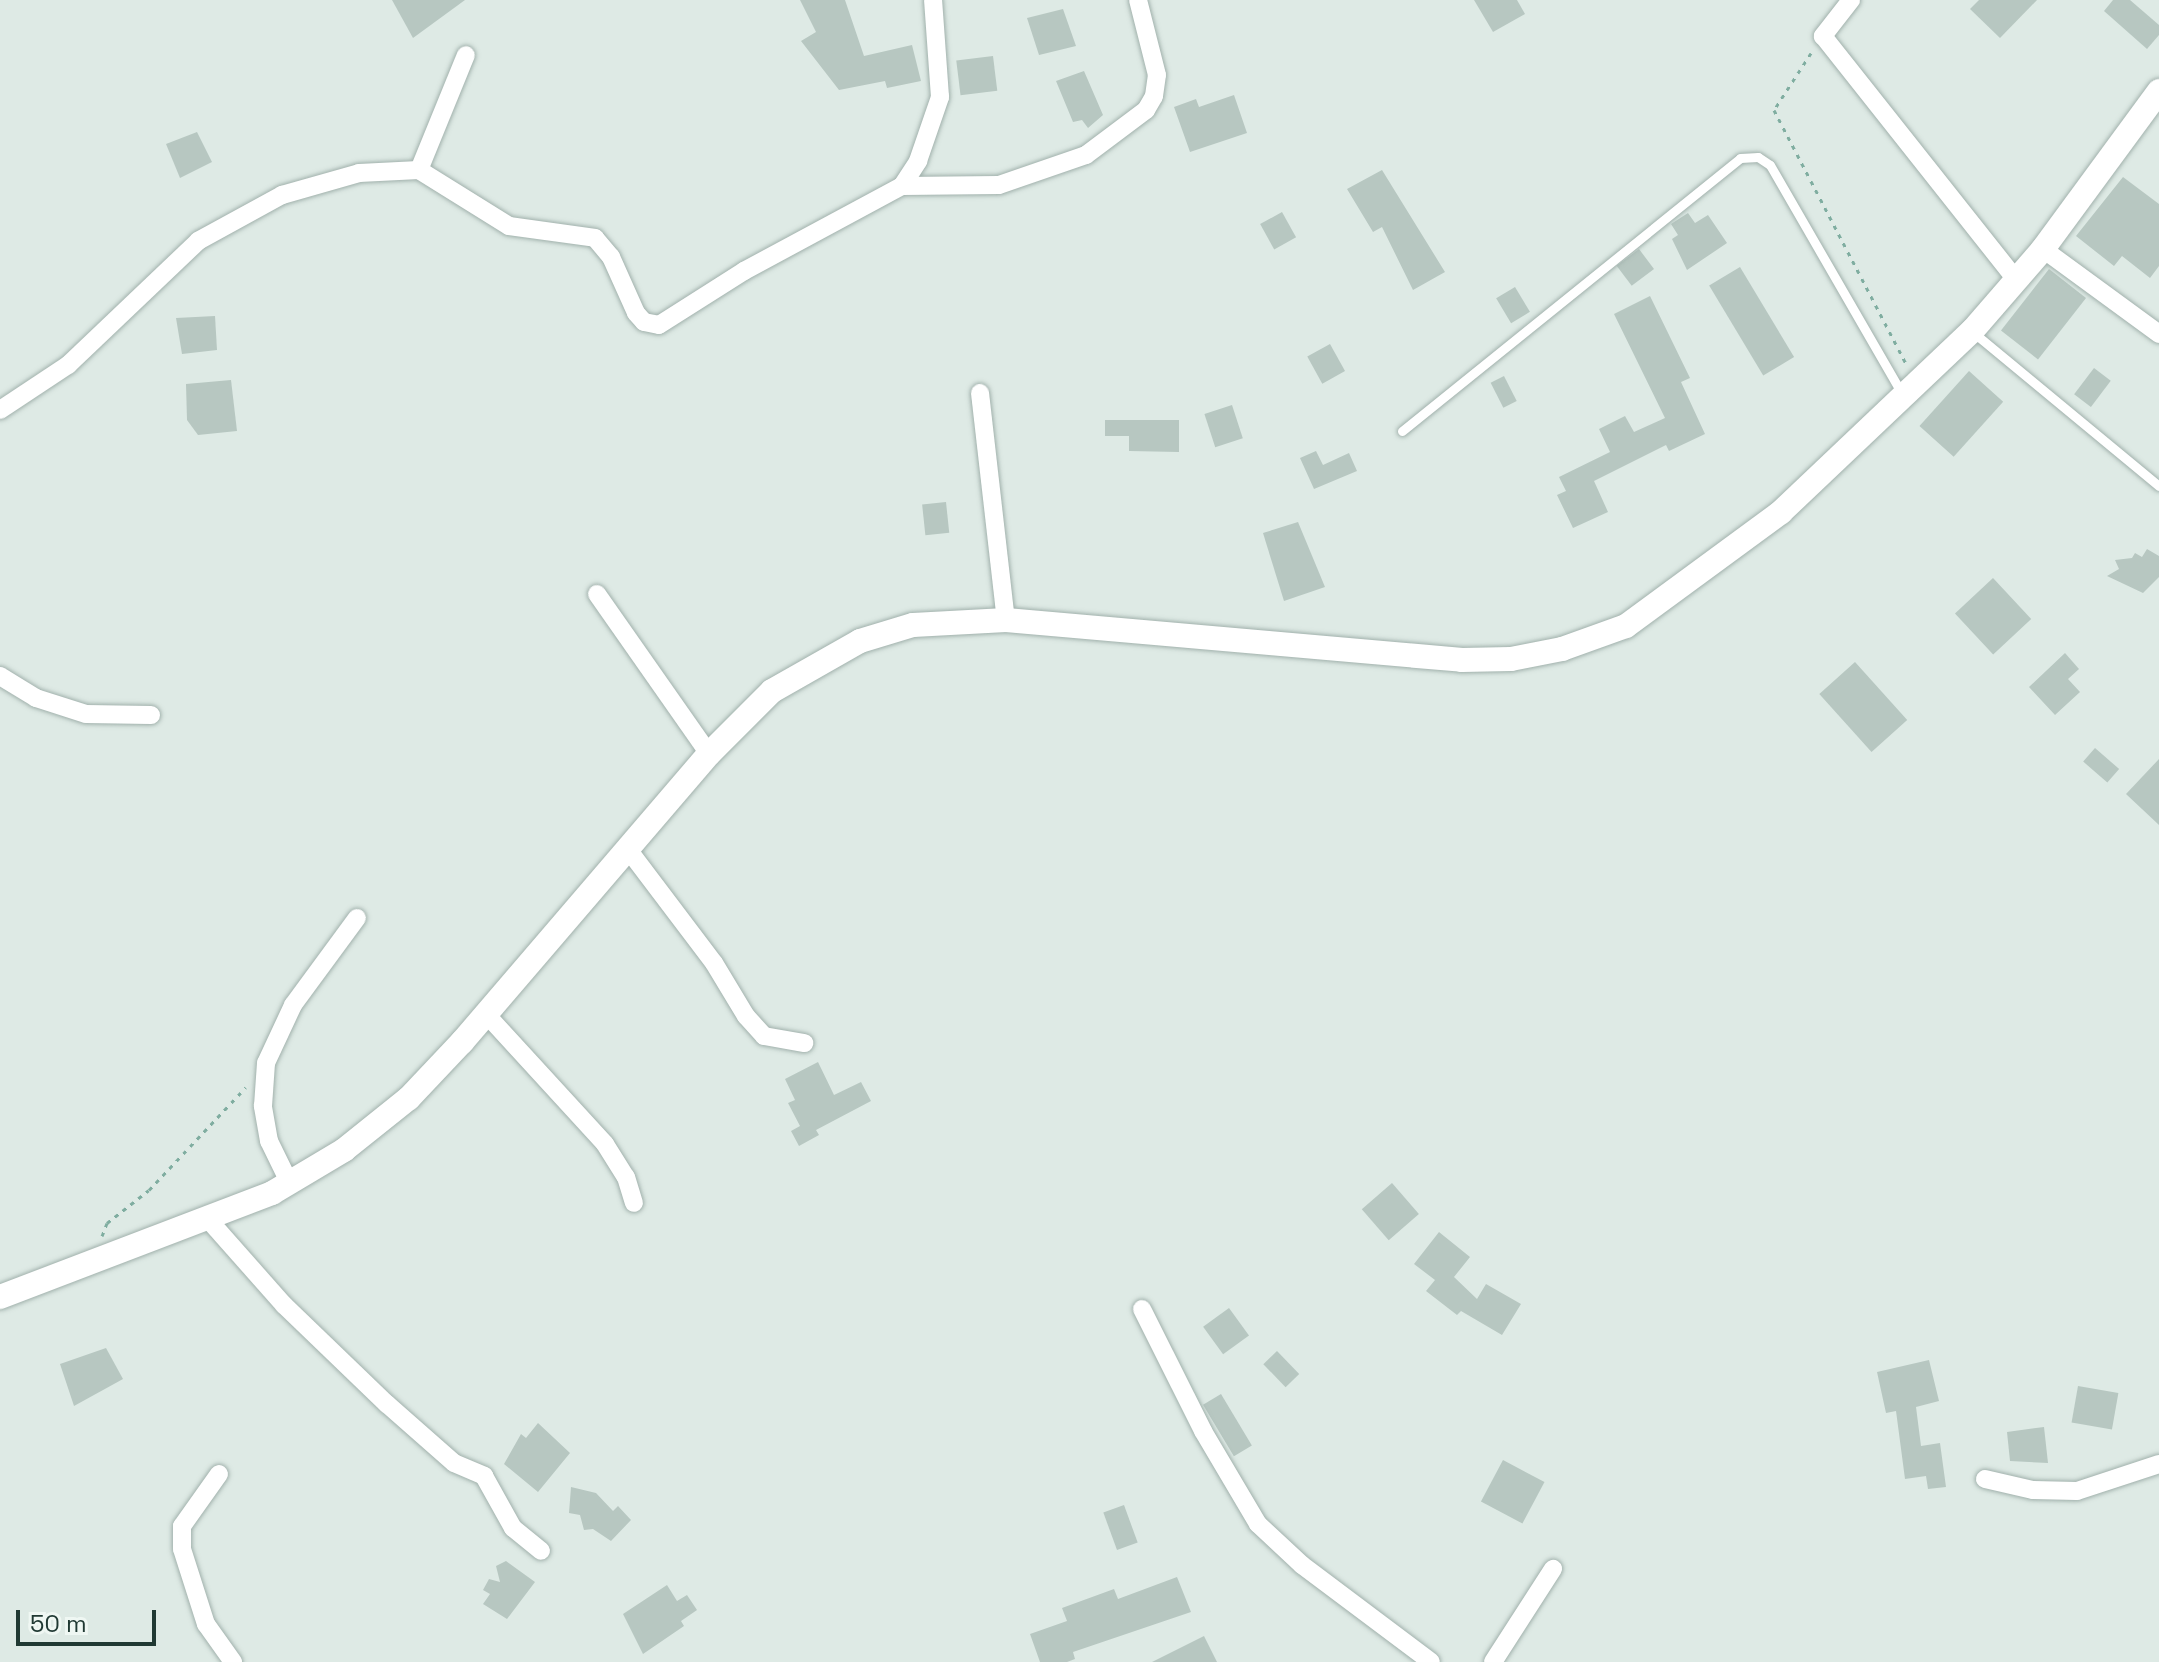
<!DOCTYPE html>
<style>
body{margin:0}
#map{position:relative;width:2159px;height:1662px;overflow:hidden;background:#deeae5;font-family:"Space Grotesk",sans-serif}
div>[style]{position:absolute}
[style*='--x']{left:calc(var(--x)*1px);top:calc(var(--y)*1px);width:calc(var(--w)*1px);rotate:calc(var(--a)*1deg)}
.building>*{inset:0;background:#b7c7c1;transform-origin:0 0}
.path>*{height:3px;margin-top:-1.5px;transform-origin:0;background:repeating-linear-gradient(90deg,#7fada0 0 4px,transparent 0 10px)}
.roads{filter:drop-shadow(0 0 2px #a1b1ac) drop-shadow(0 0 2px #a1b1ac)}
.lane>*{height:9px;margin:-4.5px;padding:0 4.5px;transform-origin:4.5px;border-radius:4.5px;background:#fff}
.street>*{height:18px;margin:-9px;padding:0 9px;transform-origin:9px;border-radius:9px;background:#fff}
.secondary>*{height:24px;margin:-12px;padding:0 12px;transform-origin:12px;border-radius:12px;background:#fff}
span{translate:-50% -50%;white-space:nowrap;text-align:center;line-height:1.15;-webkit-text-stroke:7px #eff7f3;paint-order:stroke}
.scale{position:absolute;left:16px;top:1610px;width:140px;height:36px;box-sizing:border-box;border:4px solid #203933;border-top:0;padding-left:10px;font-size:24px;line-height:28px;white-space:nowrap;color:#203933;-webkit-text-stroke:6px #eff7f3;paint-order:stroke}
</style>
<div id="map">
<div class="building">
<div style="clip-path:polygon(392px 0,465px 0,413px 38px)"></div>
<div style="clip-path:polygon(800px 0,845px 0,864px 56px,912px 45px,921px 81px,887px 88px,885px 81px,839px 90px,801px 41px,816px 32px)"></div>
<div style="clip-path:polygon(1474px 0,1517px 0,1525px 14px,1493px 32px)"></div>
<div style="clip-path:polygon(1979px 0,2037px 0,2000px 38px,1970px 9px)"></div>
<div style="clip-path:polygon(2113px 0,2130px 0,2159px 25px,2159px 35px,2147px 49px,2104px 11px)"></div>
<div style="clip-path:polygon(1063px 9px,1076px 46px,1039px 55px,1027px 18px)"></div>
<div style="left:993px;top:56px;width:35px;height:37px;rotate:83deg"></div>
<div style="clip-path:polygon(1084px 71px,1103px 115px,1088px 128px,1082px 120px,1073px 122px,1056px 81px)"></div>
<div style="clip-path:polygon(1234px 95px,1247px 133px,1190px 152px,1174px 107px,1196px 99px,1199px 107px)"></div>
<div style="clip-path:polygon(197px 132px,212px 162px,180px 178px,166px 144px)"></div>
<div style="clip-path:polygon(1382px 170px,1445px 272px,1413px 290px,1382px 227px,1373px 232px,1347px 189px)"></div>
<div style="clip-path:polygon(2123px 177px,2159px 204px,2159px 266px,2150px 278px,2122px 256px,2114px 266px,2076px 236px)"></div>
<div style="left:1282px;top:212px;width:29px;height:25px;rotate:61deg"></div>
<div style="clip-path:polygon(1688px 213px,1695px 223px,1708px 215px,1727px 243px,1687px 270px,1672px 239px,1678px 235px,1671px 224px)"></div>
<div style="left:1639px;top:249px;width:25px;height:28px;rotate:53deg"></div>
<div style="left:1740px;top:267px;width:105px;height:36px;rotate:59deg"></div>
<div style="left:2049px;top:269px;width:47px;height:78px;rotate:38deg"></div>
<div style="left:1515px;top:287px;width:29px;height:22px;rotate:59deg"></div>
<div style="clip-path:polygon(1650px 296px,1690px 378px,1681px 382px,1705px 434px,1669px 451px,1666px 445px,1594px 481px,1608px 512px,1573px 528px,1557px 495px,1566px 491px,1559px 477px,1610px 452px,1599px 429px,1625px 416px,1634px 432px,1665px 418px,1614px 314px)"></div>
<div style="clip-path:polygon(215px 316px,217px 350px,182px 354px,176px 318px)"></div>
<div style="left:1330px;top:344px;width:31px;height:26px;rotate:61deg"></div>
<div style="left:2094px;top:368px;width:21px;height:33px;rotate:37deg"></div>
<div style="left:1969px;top:371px;width:46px;height:74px;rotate:42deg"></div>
<div style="left:1504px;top:376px;width:28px;height:15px;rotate:63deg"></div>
<div style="clip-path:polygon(231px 380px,237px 431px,198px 435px,187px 420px,186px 384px)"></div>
<div style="left:1232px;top:405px;width:35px;height:29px;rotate:72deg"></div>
<div style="clip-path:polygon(1105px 420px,1179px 420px,1179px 452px,1129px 451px,1129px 436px,1105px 436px)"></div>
<div style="clip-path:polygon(1316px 451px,1323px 465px,1349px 453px,1357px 471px,1314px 489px,1300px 458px)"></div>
<div style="left:946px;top:502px;width:31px;height:24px;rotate:84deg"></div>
<div style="clip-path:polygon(1298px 522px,1325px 587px,1284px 601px,1263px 533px)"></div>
<div style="clip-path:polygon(2147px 549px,2159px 556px,2159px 577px,2143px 593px,2107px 576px,2119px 569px,2115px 560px,2132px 558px,2135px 553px,2142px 557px)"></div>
<div style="left:1993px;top:578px;width:56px;height:52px;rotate:47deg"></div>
<div style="clip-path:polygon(2065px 653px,2079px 669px,2068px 679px,2080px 692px,2055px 715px,2029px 687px)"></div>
<div style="left:1855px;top:662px;width:78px;height:48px;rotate:48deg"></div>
<div style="left:2095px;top:748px;width:32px;height:18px;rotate:41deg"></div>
<div style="clip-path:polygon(2159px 759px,2159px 825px,2126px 794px)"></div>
<div style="clip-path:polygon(818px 1062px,834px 1095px,861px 1082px,871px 1101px,816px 1130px,819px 1135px,799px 1146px,791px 1131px,800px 1126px,788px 1103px,795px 1100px,785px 1079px)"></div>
<div style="left:1392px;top:1183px;width:41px;height:40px;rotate:49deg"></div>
<div style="clip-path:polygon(1439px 1232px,1470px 1257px,1454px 1277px,1477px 1299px,1486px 1284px,1521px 1304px,1502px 1335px,1461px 1311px,1457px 1315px,1426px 1291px,1435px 1280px,1414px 1264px)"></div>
<div style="left:1229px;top:1308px;width:34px;height:32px;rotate:54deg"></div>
<div style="clip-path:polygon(106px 1348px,123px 1379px,74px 1406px,60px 1364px)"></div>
<div style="left:1277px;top:1351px;width:32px;height:19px;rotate:46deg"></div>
<div style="clip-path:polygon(1929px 1360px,1939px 1401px,1916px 1407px,1921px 1446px,1940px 1443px,1946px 1487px,1928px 1489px,1926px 1476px,1905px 1479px,1896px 1411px,1886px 1413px,1877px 1372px)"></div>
<div style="left:2078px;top:1386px;width:41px;height:37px;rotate:10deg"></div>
<div style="left:1221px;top:1394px;width:60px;height:21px;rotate:59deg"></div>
<div style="clip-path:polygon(538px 1423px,570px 1453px,538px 1492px,504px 1464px,521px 1434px,526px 1438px)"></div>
<div style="clip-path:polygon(2044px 1427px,2048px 1463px,2010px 1461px,2007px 1432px)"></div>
<div style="left:1503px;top:1460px;width:47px;height:47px;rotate:28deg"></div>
<div style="clip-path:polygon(571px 1487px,596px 1493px,613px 1511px,618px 1506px,631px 1520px,611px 1541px,593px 1529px,584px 1530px,580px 1515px,569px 1513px)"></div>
<div style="left:1124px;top:1505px;width:40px;height:22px;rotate:70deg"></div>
<div style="clip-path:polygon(506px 1561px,535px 1582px,507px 1619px,483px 1604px,490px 1594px,483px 1590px,489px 1579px,500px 1582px,496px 1566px)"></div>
<div style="clip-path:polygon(1177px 1577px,1191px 1612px,1073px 1652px,1075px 1659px,1067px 1662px,1040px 1662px,1030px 1634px,1067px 1621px,1062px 1608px,1114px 1589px,1118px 1599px)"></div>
<div style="clip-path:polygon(667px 1585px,677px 1601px,687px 1595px,697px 1610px,681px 1621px,684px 1626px,643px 1654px,623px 1614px)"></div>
<div style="clip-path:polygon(1204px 1636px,1217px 1662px,1152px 1662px)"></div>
</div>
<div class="path">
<div style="--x:1811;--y:53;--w:68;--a:123"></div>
<div style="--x:1774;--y:110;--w:288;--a:62.5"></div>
<div style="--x:102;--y:1236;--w:14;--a:-69"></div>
<div style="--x:107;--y:1223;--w:53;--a:-38.2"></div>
<div style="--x:149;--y:1190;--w:141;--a:-46.7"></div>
</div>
<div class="roads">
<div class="lane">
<div style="--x:1974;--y:333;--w:240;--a:39.6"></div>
<div style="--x:1402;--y:431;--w:434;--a:-38.9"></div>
<div style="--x:1740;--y:158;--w:18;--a:-3"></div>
<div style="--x:1758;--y:157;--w:14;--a:34"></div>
<div style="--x:1770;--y:165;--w:264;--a:60"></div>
</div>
<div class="street">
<div style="--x:1851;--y:0;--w:46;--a:127.9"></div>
<div style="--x:1823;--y:36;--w:313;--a:51.6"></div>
<div style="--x:419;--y:170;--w:124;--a:-67.8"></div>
<div style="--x:902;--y:186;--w:30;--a:-57"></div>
<div style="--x:918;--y:161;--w:68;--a:-71"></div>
<div style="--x:940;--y:97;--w:97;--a:-94.1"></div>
<div style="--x:2043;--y:249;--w:144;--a:36.2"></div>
<div style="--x:980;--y:393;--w:228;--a:83.5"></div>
<div style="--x:0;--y:410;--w:82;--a:-33.5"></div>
<div style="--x:68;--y:365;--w:180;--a:-43.6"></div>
<div style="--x:198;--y:241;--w:96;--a:-28.7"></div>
<div style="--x:282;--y:195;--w:80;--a:-15.9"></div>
<div style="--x:359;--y:173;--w:60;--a:-2.9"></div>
<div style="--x:419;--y:170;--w:106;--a:31.9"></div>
<div style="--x:509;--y:226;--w:87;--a:7.9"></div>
<div style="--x:595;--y:238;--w:25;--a:50"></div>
<div style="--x:611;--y:257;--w:61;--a:65.9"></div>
<div style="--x:636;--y:313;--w:12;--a:48"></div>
<div style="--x:644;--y:322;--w:15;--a:11"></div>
<div style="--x:659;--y:325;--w:101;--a:-32.4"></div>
<div style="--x:744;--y:271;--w:179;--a:-28.3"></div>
<div style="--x:902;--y:186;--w:97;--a:-0.6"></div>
<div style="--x:999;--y:185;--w:92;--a:-19"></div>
<div style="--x:1086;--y:155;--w:75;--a:-36.9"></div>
<div style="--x:1146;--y:110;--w:16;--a:-60"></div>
<div style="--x:1154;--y:96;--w:21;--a:-82"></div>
<div style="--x:1157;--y:75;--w:77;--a:-104.2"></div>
<div style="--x:597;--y:594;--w:195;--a:55"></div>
<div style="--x:0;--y:676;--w:42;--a:31.4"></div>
<div style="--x:36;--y:698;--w:52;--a:17.7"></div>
<div style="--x:86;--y:714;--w:65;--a:0.9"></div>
<div style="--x:627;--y:848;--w:144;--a:52.9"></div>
<div style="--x:714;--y:963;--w:62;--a:58.9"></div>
<div style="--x:746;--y:1016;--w:27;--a:48"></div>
<div style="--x:764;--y:1036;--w:41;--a:9.9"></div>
<div style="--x:486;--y:1014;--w:176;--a:47.5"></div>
<div style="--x:605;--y:1144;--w:39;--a:58"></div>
<div style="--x:626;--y:1177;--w:27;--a:73"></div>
<div style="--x:290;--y:1184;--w:48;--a:-116"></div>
<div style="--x:269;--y:1141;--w:36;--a:-100"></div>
<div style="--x:263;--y:1106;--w:43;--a:-86"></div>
<div style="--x:266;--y:1063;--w:64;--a:-65"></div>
<div style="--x:293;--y:1005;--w:108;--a:-53.7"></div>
<div style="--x:207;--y:1218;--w:116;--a:48.5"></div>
<div style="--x:284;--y:1305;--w:143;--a:43.9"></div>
<div style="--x:387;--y:1404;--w:89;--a:41.4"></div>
<div style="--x:454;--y:1463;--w:33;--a:23"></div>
<div style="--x:484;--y:1476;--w:60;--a:60.9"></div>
<div style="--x:513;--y:1528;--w:36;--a:39"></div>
<div style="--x:1142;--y:1309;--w:136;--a:63.4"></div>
<div style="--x:1203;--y:1431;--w:108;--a:59.4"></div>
<div style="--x:1258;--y:1524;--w:60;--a:43"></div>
<div style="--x:1302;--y:1565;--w:161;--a:36.9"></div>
<div style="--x:219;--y:1474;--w:64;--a:125.4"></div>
<div style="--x:182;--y:1526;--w:23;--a:90"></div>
<div style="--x:182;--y:1549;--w:79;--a:72.3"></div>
<div style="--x:206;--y:1624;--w:47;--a:54.6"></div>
<div style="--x:1985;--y:1479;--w:49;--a:12.9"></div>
<div style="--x:2033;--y:1490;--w:44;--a:1.3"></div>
<div style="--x:2077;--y:1491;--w:86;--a:-18.2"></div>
<div style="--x:1493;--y:1662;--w:111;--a:-57.2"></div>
</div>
<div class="secondary">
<div style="--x:0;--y:1297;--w:291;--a:-20.9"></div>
<div style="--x:272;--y:1193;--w:84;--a:-30.8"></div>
<div style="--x:344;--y:1150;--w:83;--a:-38.7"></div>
<div style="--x:409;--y:1098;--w:77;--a:-46.6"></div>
<div style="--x:462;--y:1042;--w:379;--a:-49.4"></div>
<div style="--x:709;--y:754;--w:89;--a:-45"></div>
<div style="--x:772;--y:691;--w:101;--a:-29.6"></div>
<div style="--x:860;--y:641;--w:55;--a:-16.8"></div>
<div style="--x:913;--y:625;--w:93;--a:-3.1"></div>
<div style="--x:1006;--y:620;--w:458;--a:5"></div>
<div style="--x:1462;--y:660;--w:49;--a:-1.2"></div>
<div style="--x:1511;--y:659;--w:52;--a:-11.1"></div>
<div style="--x:1562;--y:649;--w:68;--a:-19.8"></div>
<div style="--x:1626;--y:626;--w:192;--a:-36.3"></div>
<div style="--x:1781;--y:512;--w:263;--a:-43.5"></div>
<div style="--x:1972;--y:331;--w:108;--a:-49.1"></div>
<div style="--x:2043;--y:249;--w:196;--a:-53.7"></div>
</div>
</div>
<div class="scale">50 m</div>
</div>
